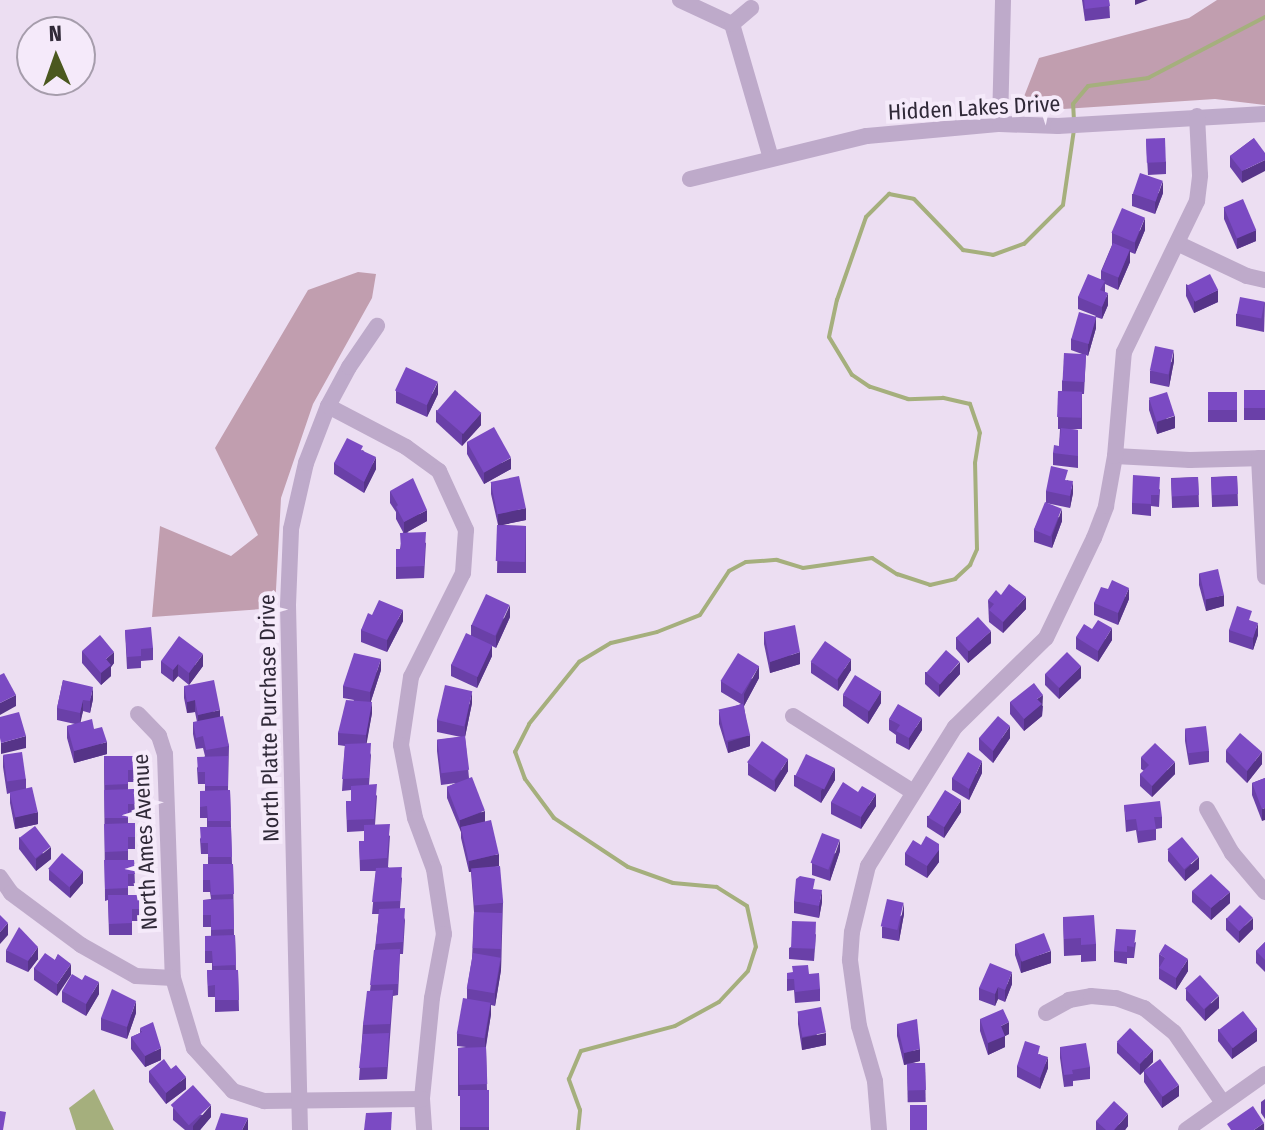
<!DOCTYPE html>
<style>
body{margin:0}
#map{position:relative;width:1265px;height:1130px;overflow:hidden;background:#ecdef2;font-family:"Fira Sans Condensed",sans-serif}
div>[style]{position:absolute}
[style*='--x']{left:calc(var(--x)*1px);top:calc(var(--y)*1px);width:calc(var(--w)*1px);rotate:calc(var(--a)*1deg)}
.green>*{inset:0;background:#c19eaf}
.water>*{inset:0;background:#a5af7d}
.stream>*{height:4px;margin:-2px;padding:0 2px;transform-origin:2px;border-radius:2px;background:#a5af7d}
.minor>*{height:16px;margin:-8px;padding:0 8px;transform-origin:8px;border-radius:8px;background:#beaaca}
.wall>*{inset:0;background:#6a40a8;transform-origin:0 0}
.shaded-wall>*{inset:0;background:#563488}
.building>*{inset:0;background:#7b4ac3;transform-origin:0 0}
span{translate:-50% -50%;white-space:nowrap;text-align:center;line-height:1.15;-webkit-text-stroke:8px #f5eafa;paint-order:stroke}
.street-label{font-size:22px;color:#302938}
.north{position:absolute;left:16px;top:16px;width:80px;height:80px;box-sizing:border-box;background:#f5eafa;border:2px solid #a69dac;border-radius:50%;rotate:358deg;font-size:22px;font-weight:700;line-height:32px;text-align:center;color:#302938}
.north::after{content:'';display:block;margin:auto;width:28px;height:36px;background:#4b581f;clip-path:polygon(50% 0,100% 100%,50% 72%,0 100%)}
</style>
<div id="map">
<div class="green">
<div style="clip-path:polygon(1217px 0,1265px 0,1265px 105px,1215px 99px,1018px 112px,1039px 58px,1189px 18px)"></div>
<div style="clip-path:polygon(358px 272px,376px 274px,372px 298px,313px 404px,281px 498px,275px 608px,152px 617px,160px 526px,231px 556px,258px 535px,215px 448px,308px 290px)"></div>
</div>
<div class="water">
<div style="clip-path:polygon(94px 1089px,114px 1130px,76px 1130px,69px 1108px)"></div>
</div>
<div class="stream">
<div style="--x:1074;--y:121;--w:17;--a:-93"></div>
<div style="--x:1073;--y:104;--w:23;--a:-50"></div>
<div style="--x:1088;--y:86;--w:61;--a:-7.6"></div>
<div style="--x:1148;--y:78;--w:132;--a:-27.5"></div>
<div style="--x:578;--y:1130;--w:20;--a:-84"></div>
<div style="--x:580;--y:1110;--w:33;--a:-110"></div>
<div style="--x:569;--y:1079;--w:30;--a:-67"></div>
<div style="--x:581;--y:1051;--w:97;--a:-14.9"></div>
<div style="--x:675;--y:1026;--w:50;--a:-28.6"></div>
<div style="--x:719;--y:1002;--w:42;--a:-46.9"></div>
<div style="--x:748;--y:971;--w:25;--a:-72"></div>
<div style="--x:756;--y:947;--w:42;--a:-102.4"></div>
<div style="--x:747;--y:906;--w:36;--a:-148"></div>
<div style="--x:717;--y:887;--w:44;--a:-174.8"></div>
<div style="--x:673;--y:883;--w:48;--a:-160.4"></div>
<div style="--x:628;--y:867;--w:89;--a:-146.5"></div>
<div style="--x:554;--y:818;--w:49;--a:-126.6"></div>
<div style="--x:525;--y:779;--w:29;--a:-110"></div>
<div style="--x:515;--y:752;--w:31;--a:-63"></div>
<div style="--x:529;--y:724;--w:80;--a:-51.1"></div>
<div style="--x:579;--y:662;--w:37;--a:-31"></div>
<div style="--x:611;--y:643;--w:47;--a:-13.4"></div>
<div style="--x:657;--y:632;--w:46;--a:-21.6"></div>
<div style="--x:700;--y:615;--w:53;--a:-56.6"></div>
<div style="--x:729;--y:571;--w:19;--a:-28"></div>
<div style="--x:746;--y:562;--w:31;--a:-4"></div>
<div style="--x:777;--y:560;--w:27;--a:17"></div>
<div style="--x:803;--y:568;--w:70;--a:-8.2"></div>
<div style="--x:872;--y:558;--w:30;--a:33"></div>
<div style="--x:897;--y:574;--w:35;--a:18"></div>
<div style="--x:930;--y:585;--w:26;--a:-13"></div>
<div style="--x:955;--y:579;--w:21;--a:-43"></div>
<div style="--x:970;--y:565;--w:17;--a:-66"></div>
<div style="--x:977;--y:549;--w:86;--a:-91.3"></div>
<div style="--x:975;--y:463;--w:30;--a:-81"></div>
<div style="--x:980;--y:433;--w:31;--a:-109"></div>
<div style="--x:970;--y:404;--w:28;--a:-167"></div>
<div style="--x:943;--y:398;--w:35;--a:178"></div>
<div style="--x:908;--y:399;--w:40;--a:-162"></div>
<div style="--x:870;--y:387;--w:22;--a:-146"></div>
<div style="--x:852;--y:375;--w:44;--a:-121.2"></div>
<div style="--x:829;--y:337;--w:38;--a:-78"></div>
<div style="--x:837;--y:300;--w:88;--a:-70.7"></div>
<div style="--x:866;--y:217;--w:33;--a:-45"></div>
<div style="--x:889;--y:194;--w:25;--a:11"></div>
<div style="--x:914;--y:199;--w:71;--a:46.1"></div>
<div style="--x:963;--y:250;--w:30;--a:9"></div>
<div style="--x:993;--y:255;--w:33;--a:-20"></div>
<div style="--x:1024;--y:244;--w:55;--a:-45"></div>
<div style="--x:1063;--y:205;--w:76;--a:-81.7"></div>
</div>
<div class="minor">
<div style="--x:680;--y:0;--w:57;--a:24.8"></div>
<div style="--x:732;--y:24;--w:140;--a:73.8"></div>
<div style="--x:732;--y:24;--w:25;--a:-40"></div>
<div style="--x:1000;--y:124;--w:124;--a:-88.6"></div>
<div style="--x:690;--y:179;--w:182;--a:-13.7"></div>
<div style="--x:867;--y:136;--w:134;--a:-5.2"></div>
<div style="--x:1000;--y:124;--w:58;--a:2"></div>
<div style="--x:1058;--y:126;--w:207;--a:-3.3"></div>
<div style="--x:1179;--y:244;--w:75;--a:25.2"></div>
<div style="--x:1247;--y:276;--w:18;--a:13"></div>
<div style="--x:328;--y:406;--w:88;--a:27.7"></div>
<div style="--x:406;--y:447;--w:41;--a:36"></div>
<div style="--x:439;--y:471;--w:65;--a:65.4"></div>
<div style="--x:466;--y:530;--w:43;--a:94"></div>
<div style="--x:463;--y:573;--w:116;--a:116.6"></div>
<div style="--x:411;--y:677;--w:69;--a:98.4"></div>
<div style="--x:401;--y:745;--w:74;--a:79.1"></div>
<div style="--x:415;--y:818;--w:54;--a:69.6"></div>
<div style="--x:434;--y:869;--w:66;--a:81.3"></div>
<div style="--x:444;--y:934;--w:65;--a:100.6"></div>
<div style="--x:432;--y:998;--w:101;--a:95.7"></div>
<div style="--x:422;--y:1099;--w:31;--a:86"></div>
<div style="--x:1115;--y:456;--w:75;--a:3.1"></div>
<div style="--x:1190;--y:460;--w:75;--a:-1.5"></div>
<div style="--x:1259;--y:458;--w:119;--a:87.1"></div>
<div style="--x:138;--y:714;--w:30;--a:46"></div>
<div style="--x:159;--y:736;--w:19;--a:72"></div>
<div style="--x:165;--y:754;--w:224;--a:88"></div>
<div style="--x:173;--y:978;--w:73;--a:73.3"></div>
<div style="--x:194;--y:1048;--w:58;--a:47.8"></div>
<div style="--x:233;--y:1091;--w:33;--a:18"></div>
<div style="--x:264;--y:1101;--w:158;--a:-0.7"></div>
<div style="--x:793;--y:716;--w:142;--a:32.3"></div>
<div style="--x:1207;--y:809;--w:51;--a:60.4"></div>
<div style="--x:1232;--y:853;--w:51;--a:49.8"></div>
<div style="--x:0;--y:877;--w:19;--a:55"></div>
<div style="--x:11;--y:893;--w:87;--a:36.6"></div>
<div style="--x:81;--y:945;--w:63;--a:29.4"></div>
<div style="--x:136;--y:976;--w:37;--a:3"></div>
<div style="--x:1046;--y:1013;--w:26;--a:-29"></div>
<div style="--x:1069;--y:1000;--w:22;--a:-10"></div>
<div style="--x:1091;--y:996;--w:25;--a:5"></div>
<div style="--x:1116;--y:998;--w:30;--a:20"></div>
<div style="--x:1144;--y:1008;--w:38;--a:39"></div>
<div style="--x:1174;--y:1032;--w:86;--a:55.4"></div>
<div style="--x:300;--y:1130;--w:525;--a:-91.31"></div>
<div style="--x:288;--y:605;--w:76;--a:-87.7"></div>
<div style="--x:291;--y:529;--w:68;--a:-77.2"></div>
<div style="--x:306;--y:463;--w:61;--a:-68.9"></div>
<div style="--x:328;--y:406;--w:44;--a:-61.7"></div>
<div style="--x:349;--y:367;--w:50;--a:-55.7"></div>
<div style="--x:879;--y:1130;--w:49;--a:-94.7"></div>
<div style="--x:875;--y:1081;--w:57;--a:-106.2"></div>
<div style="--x:859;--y:1026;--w:67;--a:-97.8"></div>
<div style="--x:850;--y:960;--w:28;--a:-86"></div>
<div style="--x:852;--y:932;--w:68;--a:-76.4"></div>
<div style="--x:868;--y:866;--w:164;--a:-58"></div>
<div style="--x:955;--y:727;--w:127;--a:-44.4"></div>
<div style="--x:1046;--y:638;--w:111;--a:-64.4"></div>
<div style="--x:1094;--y:538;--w:34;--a:-69"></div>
<div style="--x:1106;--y:506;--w:51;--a:-79.8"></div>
<div style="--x:1115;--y:456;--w:104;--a:-85.1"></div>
<div style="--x:1124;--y:352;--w:168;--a:-64.2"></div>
<div style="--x:1197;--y:201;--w:26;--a:-83"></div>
<div style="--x:1200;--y:175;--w:59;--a:-92.9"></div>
<div style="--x:1186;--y:1130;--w:97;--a:-35.3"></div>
</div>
<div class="wall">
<div style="clip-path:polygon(1082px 0,1109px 0,1110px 18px,1085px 21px)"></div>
<div style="clip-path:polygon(1254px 138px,1242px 183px,1230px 167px,1230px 156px)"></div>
<div style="clip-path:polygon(1146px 139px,1166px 162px,1166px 174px,1148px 175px)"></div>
<div style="clip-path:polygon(1163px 193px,1155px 214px,1132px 206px,1132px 194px)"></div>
<div style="clip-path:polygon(1224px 207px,1256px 241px,1237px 249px,1224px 219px)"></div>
<div style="clip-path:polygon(1145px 230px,1135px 254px,1130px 252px,1130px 262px,1118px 290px,1105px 284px,1105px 292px,1108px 305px,1102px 319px,1096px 317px,1096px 328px,1088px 356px,1086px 355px,1084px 394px,1082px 394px,1082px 429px,1070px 429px,1078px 430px,1078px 468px,1053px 465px,1053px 453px,1059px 446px,1060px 429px,1058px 429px,1058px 391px,1062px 391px,1062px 381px,1082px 354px,1071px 350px,1071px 339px,1096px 316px,1078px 309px,1078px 297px,1101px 279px,1101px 271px,1112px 245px,1112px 233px)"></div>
<div style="clip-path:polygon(1186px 284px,1218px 302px,1194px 313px,1186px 296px)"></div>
<div style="clip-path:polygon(1265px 302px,1264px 332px,1236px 326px,1236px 314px)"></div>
<div style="clip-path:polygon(1174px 361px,1169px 387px,1150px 383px,1150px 371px)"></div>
<div style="left:1265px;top:390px;width:30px;height:21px;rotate:90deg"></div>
<div style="clip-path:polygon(396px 391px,438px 394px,427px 417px,396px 403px)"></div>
<div style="left:1237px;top:392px;width:30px;height:29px;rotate:90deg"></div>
<div style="clip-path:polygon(1149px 399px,1175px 428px,1157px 434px,1149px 410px)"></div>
<div style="clip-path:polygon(436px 410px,481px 425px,462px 446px,436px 422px)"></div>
<div style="clip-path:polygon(467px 442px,511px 469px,484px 484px,467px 454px)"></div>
<div style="clip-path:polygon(363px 450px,376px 469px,364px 493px,334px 474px,334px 463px)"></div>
<div style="left:1237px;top:476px;width:30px;height:26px;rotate:88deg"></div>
<div style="left:1198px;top:477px;width:30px;height:27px;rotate:88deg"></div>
<div style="clip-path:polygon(1068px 480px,1073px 493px,1070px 508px,1046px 503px,1062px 521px,1052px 548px,1034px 542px,1034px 530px,1046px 503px,1046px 491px)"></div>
<div style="clip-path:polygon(491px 482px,526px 520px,501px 525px,526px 526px,526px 573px,497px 573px,498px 525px,491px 494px)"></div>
<div style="clip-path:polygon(1160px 489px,1159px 507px,1151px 506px,1151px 516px,1132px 514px,1132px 503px)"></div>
<div style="clip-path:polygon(390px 491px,427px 521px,407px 532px,426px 543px,424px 578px,396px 579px,396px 549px,400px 549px,403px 532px,396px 519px,396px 512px,390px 503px)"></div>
<div style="clip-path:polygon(1199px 573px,1224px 606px,1206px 611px,1199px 585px)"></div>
<div style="clip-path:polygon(1108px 589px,1129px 599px,1118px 625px,1094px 615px,1094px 603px)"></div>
<div style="clip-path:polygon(988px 600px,1026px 609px,1003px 633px,989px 622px)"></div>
<div style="clip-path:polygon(372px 615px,403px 621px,387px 652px,361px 642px,361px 630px)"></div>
<div style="clip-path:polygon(510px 617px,496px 648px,492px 646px,492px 656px,477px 688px,451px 676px,451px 665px,471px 635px,471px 625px)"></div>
<div style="clip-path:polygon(1252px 621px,1258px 635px,1253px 650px,1229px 642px,1229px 630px)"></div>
<div style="clip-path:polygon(125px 630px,153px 648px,153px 660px,141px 661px,141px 668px,127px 669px)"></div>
<div style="clip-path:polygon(764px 632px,800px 664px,770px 673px,764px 644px)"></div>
<div style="clip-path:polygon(956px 637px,991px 643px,968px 663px,956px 649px)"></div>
<div style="clip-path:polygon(1076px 637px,1112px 640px,1098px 662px,1076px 649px)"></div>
<div style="clip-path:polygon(82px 651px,114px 663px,111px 667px,111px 676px,101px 685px,82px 663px)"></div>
<div style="clip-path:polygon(161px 661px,203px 666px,189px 685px,178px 676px,173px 682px,161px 673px)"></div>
<div style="clip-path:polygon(811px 662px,851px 670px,838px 691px,811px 673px)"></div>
<div style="clip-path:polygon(381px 670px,371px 701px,372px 713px,366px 744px,371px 755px,369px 785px,377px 796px,375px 825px,390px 836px,388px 867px,402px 878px,400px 908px,405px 920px,403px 954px,400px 954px,398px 995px,393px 996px,387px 1079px,359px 1080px,363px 1025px,370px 991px,379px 914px,372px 914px,376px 871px,360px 871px,359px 841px,364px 841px,364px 831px,347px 832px,346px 801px,351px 801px,351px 790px,342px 791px,345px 746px,338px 745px,338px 733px,354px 700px,343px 698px,343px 686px)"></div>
<div style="clip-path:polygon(925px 672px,960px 674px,939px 697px,925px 684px)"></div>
<div style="clip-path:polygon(1045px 674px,1081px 678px,1059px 699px,1045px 685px)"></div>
<div style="clip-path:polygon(759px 678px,744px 706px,750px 746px,728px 753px,719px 724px,719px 712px,741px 704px,721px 692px,721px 681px)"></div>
<div style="clip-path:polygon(63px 680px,93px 699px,90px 713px,83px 711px,80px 722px,94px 729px,107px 754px,74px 763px,67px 738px,67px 726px,75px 724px,57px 720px,57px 708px)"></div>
<div style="clip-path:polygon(184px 686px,220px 717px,229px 746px,228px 790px,230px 790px,232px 864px,233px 864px,234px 935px,235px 935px,236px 970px,238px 970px,239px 1011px,215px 1012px,215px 997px,208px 997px,207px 970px,212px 970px,212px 963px,205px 963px,205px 936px,211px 936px,211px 927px,203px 927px,203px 900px,211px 899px,210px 892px,203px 892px,203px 864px,208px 864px,208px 854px,201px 854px,200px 839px,207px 827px,207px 818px,200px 818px,200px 791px,205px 791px,205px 784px,198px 784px,197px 768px,205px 756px,203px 748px,196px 749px,193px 734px,193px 722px,197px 722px,195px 712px,187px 713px,184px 698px)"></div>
<div style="clip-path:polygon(843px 695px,881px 703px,868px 724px,843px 706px)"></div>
<div style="clip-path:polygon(1010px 702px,1043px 706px,1042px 716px,1024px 731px,1010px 714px)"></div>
<div style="clip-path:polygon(472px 703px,465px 737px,469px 778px,485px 822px,499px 866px,494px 867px,503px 903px,501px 970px,495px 1006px,491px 1005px,491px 1014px,486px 1047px,487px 1090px,489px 1090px,489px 1130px,460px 1130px,460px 1096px,458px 1096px,458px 1048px,466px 1047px,457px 1046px,457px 1034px,467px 999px,467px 989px,472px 959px,474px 912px,471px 872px,469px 872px,461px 838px,461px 832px,447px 798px,447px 787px,456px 783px,441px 785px,437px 751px,437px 740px,461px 737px,437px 732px,437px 720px)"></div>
<div style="clip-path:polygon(889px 719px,922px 730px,909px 750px,896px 743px,896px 735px,889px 730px)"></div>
<div style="clip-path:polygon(1185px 729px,1209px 751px,1209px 762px,1189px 765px,1185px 741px)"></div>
<div style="clip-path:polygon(979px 738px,1010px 738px,993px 763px,979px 750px)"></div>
<div style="clip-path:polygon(1226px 750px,1262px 764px,1247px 783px,1226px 762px)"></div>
<div style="clip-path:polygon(3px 755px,26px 779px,26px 788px,38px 824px,15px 829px,10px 803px,10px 793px,7px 794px,3px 767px)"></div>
<div style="clip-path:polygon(104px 756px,134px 756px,135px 782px,128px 782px,128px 790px,134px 789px,135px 816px,128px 816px,128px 823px,135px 823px,135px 849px,128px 849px,128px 860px,134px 860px,135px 886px,128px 886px,128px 895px,139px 895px,139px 921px,132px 921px,132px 935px,109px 935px,108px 900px,105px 901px)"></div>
<div style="clip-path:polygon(1141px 757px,1175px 774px,1152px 797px,1140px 786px,1140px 774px,1144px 771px,1141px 769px)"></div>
<div style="clip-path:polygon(748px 763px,788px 771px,775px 792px,748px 775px)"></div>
<div style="clip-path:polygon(982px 773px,969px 800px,952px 790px,952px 778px)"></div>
<div style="clip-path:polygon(794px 775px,835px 780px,821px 803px,794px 786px)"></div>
<div style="clip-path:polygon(1265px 778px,1262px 821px,1252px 795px,1252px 783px)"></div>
<div style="clip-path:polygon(831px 802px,876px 806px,861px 829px,831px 814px)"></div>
<div style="clip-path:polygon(1124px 805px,1162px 817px,1162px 828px,1156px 829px,1156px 840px,1138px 843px,1136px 830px,1126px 832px)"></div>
<div style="clip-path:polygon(961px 812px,944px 838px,927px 827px,927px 816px)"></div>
<div style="clip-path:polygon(19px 837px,51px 859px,36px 871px,19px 849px)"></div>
<div style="clip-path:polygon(921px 845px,939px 862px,927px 878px,905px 865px,905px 853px)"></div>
<div style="clip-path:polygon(1168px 850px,1199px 869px,1185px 881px,1168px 861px)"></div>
<div style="clip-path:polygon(840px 851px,830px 881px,812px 875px,812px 863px)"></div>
<div style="clip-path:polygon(49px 869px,83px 883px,70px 898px,49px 880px)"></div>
<div style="clip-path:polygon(1192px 891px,1230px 903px,1211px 920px,1192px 902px)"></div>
<div style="clip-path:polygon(794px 901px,822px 902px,819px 918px,794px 913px)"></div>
<div style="clip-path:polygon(904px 914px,899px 941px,882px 938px,882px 927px)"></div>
<div style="clip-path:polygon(1063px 917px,1096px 944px,1096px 961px,1081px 962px,1081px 955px,1064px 956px)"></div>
<div style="clip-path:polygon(1226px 918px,1253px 929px,1239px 943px,1226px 930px)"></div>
<div style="clip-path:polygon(816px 934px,814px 961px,789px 959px,789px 948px)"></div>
<div style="clip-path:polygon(1136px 942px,1134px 958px,1127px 958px,1127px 964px,1114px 962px,1114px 951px)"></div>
<div style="clip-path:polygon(1265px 942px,1265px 972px,1256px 963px,1256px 951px)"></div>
<div style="clip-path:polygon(1015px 944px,1051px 963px,1021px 973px,1015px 955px)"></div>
<div style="clip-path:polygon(6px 950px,38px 959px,28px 972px,6px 962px)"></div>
<div style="clip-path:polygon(58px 954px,57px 996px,34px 980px,34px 968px,55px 960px)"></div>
<div style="clip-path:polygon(1159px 954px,1188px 971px,1176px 990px,1159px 979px)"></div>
<div style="clip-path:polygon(787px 973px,809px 974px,820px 989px,820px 1001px,795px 1003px,794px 990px,787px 991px)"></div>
<div style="clip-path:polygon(1012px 984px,1005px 1002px,998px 999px,995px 1006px,979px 1000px,979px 988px)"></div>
<div style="clip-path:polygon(1186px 989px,1219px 1008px,1205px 1021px,1186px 1000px)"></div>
<div style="clip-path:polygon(62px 991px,99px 994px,86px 1016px,62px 1002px)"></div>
<div style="clip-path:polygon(136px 1013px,127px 1039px,101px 1030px,101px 1018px)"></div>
<div style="clip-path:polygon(798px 1013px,826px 1045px,802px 1050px,798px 1024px)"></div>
<div style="clip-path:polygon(980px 1019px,1009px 1034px,1005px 1036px,1005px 1047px,988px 1055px,980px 1031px)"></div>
<div style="clip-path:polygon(897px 1024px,920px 1061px,904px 1065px,897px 1036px)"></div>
<div style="clip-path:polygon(140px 1028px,161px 1060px,145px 1067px,131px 1049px,131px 1037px,140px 1033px)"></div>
<div style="clip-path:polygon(1218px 1029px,1257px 1041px,1232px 1059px,1218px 1041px)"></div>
<div style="clip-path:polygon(1117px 1042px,1153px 1062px,1145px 1070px,1179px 1096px,1162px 1108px,1144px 1082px,1144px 1071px,1140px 1075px,1117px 1053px)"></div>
<div style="clip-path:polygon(1060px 1047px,1090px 1067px,1090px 1079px,1073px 1081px,1073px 1086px,1064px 1087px,1060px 1058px)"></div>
<div style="clip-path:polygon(1040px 1054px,1048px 1068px,1040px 1089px,1017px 1077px,1017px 1066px)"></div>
<div style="left:925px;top:1063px;width:39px;height:18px;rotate:89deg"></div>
<div style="clip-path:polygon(171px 1069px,186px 1089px,166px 1104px,149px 1082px,149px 1071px)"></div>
<div style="clip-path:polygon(1265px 1099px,1265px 1119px,1261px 1113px,1261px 1102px)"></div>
<div style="clip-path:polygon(173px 1108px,211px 1117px,200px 1130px,185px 1130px,173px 1120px)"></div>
<div style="clip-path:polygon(1096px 1121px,1128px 1126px,1125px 1130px,1096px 1130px)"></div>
</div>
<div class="shaded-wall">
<div style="clip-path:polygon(1135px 0,1148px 0,1135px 5px)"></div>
<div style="clip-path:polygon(1265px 160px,1265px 171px,1242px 183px,1242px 171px)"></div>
<div style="clip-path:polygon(1163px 181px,1163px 193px,1155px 214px,1155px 203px)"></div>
<div style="clip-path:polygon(1145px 218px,1145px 230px,1135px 254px,1135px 243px)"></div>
<div style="clip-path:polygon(1256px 230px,1256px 241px,1237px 249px,1237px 237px)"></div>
<div style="clip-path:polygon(1130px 250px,1130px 262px,1118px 290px,1118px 278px)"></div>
<div style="clip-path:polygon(1218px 290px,1218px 302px,1194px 313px,1194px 301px)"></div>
<div style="clip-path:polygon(1108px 293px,1108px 305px,1102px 319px,1102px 307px)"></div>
<div style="clip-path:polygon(1096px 317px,1096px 328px,1088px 356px,1088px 344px)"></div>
<div style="clip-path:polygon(1174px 350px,1174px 361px,1169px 387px,1169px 375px)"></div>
<div style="clip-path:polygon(438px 382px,438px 394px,427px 417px,427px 405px)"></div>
<div style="clip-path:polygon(481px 413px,481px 425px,462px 446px,462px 434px)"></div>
<div style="clip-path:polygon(1175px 416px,1175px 428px,1157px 434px,1157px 422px)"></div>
<div style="clip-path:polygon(376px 457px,376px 469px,364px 493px,364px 482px)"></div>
<div style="clip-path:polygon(511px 458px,511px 469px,484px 484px,484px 472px)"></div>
<div style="clip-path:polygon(1073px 481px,1073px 493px,1070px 508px,1070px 496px)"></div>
<div style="clip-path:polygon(526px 508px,526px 520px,498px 526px,498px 514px)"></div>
<div style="clip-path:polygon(1062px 509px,1062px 521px,1052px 548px,1052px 536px)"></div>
<div style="clip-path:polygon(427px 510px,427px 521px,404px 534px,404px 522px)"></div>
<div style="clip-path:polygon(1129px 588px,1129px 599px,1118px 625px,1118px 613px)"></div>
<div style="clip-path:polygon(1224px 595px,1224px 606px,1206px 611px,1206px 599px)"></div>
<div style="clip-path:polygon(1026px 597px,1026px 609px,1003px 633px,1003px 622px)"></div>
<div style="clip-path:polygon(510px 605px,510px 617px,496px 648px,496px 636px)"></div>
<div style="clip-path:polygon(403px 610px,403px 621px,387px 652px,387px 640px)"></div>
<div style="clip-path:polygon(1258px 623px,1258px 635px,1253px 650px,1253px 638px)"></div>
<div style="clip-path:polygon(1112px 628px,1112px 640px,1098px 662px,1098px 651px)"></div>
<div style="clip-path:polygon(991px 631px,991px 643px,968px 663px,968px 651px)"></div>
<div style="clip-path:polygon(492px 645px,492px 656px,477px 688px,477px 677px)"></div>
<div style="clip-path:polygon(114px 652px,114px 663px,111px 667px,111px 676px,101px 685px,101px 673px,106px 659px)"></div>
<div style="clip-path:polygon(800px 652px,800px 664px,770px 673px,770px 662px)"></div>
<div style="clip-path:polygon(203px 654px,203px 666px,189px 685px,189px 673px)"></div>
<div style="clip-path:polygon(381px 659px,381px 670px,370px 704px,370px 692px)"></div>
<div style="clip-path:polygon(851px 659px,851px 670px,838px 691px,838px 679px)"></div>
<div style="clip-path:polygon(960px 662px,960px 674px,939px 697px,939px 685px)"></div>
<div style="clip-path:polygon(178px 664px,178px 676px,173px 682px,173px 670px)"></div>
<div style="clip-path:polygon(759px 666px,759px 678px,744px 706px,744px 694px)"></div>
<div style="clip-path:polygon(1081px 666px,1081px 678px,1059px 699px,1059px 687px)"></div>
<div style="clip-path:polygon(93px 687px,93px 699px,90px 713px,90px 701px)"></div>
<div style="clip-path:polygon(472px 691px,472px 703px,465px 737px,465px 726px)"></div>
<div style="clip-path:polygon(881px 691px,881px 703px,868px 724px,868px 712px)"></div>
<div style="clip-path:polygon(16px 695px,16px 706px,0 715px,0 703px)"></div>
<div style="clip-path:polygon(1043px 695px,1042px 716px,1024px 731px,1024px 719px,1037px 699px)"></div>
<div style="clip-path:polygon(83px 700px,83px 711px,80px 725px,80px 713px)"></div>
<div style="clip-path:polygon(195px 700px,195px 712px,187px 713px,187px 702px)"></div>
<div style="clip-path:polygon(372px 702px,372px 713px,366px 747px,366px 735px)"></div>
<div style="clip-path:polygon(220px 710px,220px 722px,198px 726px,198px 715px)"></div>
<div style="clip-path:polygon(922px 718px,922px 730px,909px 750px,909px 738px)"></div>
<div style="clip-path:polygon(1010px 726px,1010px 738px,993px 763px,993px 751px)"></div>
<div style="clip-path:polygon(750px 735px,750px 746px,728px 753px,728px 742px)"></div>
<div style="clip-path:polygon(26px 736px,26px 748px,1px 754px,1px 743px)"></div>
<div style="clip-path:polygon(107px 742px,107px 754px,74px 763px,74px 751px)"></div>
<div style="clip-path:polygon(1262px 752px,1262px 764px,1247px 783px,1247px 771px)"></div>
<div style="clip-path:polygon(788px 759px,788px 771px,775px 792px,775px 780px)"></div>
<div style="clip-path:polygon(982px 761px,982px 773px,969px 800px,969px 789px)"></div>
<div style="clip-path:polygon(1175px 762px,1175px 774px,1152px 797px,1152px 786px)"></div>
<div style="clip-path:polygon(835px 768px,835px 780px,821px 803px,821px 791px)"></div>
<div style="clip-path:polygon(876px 794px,876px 806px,861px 829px,861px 817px)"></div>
<div style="clip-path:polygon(961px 800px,961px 812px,944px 838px,944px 826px)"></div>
<div style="clip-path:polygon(1265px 808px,1265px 820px,1262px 821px,1262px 809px)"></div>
<div style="clip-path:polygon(485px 811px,485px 822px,461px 827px,460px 832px,460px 820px)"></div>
<div style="clip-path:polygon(38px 812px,38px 824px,15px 829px,15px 817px)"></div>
<div style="clip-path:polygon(840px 840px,840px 851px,830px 881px,830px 869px)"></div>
<div style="clip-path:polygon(939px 844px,939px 862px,927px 878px,927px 866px)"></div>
<div style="clip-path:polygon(51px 847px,51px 859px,36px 871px,36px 859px)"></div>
<div style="clip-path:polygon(499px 854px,499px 866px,469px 872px,469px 861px)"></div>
<div style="clip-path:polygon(1199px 857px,1199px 869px,1185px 881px,1185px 870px)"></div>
<div style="clip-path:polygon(83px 871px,83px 883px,70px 898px,70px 886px)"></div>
<div style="clip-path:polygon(822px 890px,822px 902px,819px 918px,819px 906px)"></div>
<div style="clip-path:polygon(1230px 892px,1230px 903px,1211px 920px,1211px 908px)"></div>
<div style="clip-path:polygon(904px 903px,904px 914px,899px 941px,899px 930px)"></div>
<div style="clip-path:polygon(502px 913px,501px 970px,495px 1006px,495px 994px,501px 960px)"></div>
<div style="clip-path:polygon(1253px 918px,1253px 929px,1239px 943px,1239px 931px)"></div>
<div style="clip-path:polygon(8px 923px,8px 935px,0 944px,0 932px)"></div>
<div style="clip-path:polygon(38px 947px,38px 959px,28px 972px,28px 961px)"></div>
<div style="clip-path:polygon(1051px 951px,1051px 963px,1021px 973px,1021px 961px)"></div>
<div style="clip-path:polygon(1188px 959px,1188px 971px,1176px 990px,1176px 978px)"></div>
<div style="clip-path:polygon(71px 964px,71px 975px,57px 996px,57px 984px)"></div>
<div style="clip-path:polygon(1012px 972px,1012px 984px,1005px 1002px,1005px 990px)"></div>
<div style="clip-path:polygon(99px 982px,99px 994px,86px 1016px,86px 1004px)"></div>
<div style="clip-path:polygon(998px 987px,998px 999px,995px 1006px,995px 994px)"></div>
<div style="clip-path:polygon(1219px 996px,1219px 1008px,1205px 1021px,1205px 1009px)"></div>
<div style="clip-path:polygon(136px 1001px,136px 1013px,127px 1039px,127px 1027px)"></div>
<div style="clip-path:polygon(491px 1003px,491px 1014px,485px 1050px,485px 1039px)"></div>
<div style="clip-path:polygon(1009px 1022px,1009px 1034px,1005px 1036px,1005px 1047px,988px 1055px,988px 1043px,1001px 1026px)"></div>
<div style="clip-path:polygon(1257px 1029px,1257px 1041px,1232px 1059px,1232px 1047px)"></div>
<div style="clip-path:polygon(826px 1033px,826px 1045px,802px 1050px,802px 1038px)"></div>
<div style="clip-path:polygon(161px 1048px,161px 1060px,145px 1067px,145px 1056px)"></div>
<div style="clip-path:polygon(920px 1049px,920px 1061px,904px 1065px,904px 1053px)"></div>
<div style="clip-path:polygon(1153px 1050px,1153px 1062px,1140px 1075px,1140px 1064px)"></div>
<div style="clip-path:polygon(1048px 1057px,1048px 1068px,1040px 1089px,1040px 1078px)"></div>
<div style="clip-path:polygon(186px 1077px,186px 1089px,166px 1104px,166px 1093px)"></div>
<div style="clip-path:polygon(1179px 1085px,1179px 1096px,1162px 1108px,1162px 1096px)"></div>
<div style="clip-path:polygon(211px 1105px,211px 1117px,200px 1130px,193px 1130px,193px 1126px)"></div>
<div style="clip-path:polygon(1128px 1114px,1128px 1126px,1125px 1130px,1114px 1130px)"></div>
<div style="clip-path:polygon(248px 1118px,248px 1130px,242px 1130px)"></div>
<div style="clip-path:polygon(1264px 1123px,1264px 1130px,1254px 1130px)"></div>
</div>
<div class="building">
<div style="clip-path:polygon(1084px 0,1109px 0,1110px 6px,1085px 9px)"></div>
<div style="left:1165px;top:138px;width:24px;height:19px;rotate:88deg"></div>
<div style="clip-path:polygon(1254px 138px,1265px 153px,1265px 160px,1242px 171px,1230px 156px)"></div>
<div style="left:1140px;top:173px;width:24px;height:22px;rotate:19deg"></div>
<div style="left:1243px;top:199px;width:34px;height:21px;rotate:67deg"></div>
<div style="left:1122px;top:208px;width:25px;height:27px;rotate:23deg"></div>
<div style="left:1113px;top:243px;width:18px;height:30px;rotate:22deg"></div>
<div style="clip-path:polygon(1088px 274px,1105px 281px,1100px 290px,1108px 293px,1102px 307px,1078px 297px)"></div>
<div style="left:1210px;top:274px;width:18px;height:26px;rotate:63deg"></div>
<div style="left:1240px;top:297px;width:25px;height:17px;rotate:11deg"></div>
<div style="left:1079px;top:312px;width:18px;height:28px;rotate:16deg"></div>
<div style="left:1155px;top:346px;width:19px;height:25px;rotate:12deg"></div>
<div style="left:1064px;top:353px;width:22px;height:28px;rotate:3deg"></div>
<div style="left:406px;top:367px;width:35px;height:26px;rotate:25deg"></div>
<div style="left:455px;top:390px;width:35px;height:28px;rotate:41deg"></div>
<div style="left:1265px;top:390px;width:18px;height:21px;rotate:90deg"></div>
<div style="left:1058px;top:391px;width:24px;height:26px;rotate:2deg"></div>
<div style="left:1167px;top:392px;width:25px;height:19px;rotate:72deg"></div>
<div style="left:1237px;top:392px;width:18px;height:29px;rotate:90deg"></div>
<div style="left:494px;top:427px;width:35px;height:31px;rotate:61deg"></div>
<div style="clip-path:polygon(1061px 428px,1078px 430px,1078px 456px,1053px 453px,1054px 445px,1059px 446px)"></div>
<div style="clip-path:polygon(347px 438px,363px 446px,361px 450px,376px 457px,364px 482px,334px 463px)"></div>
<div style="clip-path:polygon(1051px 466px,1068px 470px,1065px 480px,1073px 481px,1070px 496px,1046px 491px)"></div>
<div style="clip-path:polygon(1133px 475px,1160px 477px,1159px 495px,1151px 495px,1151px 504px,1132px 503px)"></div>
<div style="left:519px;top:476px;width:33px;height:29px;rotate:78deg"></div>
<div style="left:1237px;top:476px;width:18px;height:26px;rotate:87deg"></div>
<div style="left:1198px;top:477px;width:18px;height:27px;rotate:87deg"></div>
<div style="clip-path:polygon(413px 478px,427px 510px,404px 522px,396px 507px,398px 505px,390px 491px)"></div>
<div style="left:1045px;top:502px;width:18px;height:30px;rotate:22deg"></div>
<div style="left:497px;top:525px;width:29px;height:36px;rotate:2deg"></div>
<div style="clip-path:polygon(426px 532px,424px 566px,396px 567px,396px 549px,401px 549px,400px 533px)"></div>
<div style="left:1218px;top:569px;width:27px;height:19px;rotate:77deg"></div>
<div style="clip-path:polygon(1112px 580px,1129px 588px,1118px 613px,1094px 603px,1101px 587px,1108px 589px)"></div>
<div style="clip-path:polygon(1009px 584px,1026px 597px,1003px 622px,989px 610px,994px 604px,988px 600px,996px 590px,1001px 595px)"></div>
<div style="left:486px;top:594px;width:26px;height:34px;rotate:25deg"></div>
<div style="clip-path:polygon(379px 600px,403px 610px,387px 640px,361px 630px,368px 613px,372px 615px)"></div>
<div style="clip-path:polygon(1237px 606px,1252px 611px,1249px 620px,1258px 623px,1253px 638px,1229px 630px)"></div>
<div style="left:978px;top:617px;width:19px;height:30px;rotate:47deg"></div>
<div style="clip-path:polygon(1098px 620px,1112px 628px,1098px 651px,1076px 637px,1084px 624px,1092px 629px)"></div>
<div style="clip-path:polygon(795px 625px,800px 652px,770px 662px,764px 632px)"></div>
<div style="clip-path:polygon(151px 627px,153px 648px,141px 649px,141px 656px,127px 657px,125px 630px)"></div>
<div style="left:466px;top:633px;width:29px;height:35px;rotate:25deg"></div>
<div style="clip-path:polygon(100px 635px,114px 652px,106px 659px,111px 665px,101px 673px,82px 651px)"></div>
<div style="clip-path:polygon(179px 636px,203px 654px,189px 673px,178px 664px,173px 670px,161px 661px)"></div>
<div style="left:825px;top:641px;width:32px;height:25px;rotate:35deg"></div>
<div style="left:946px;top:650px;width:18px;height:30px;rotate:41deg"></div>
<div style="left:1067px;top:652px;width:20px;height:31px;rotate:45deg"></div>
<div style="clip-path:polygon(354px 653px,381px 659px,370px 692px,343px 686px)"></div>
<div style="left:738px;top:653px;width:25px;height:33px;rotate:32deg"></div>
<div style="clip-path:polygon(4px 673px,16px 695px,0 703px,0 675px)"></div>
<div style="left:855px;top:675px;width:31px;height:23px;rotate:32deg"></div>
<div style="clip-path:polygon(63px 680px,93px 687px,90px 701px,83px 700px,80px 713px,57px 708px)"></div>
<div style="clip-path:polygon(214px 680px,220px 710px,198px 715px,195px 700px,187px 702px,184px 686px)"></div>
<div style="clip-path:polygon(1034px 683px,1043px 695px,1037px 699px,1042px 704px,1024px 719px,1010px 702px)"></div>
<div style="left:445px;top:685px;width:28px;height:36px;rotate:13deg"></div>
<div style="clip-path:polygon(346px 700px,372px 702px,366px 735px,338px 733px)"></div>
<div style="left:743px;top:704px;width:32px;height:25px;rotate:77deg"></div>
<div style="clip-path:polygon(898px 704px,922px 718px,909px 738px,896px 731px,900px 725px,889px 719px)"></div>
<div style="clip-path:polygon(19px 712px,26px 736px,1px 743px,0 738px,0 717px)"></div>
<div style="clip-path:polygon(223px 716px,229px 746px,206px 750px,203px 736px,196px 738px,193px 722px)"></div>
<div style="clip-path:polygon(998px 716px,1010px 726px,993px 751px,979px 738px)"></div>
<div style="clip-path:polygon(92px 719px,94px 729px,102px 727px,107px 742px,74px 751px,67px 726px)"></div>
<div style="left:1206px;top:726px;width:25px;height:21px;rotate:83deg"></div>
<div style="clip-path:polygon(1240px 733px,1262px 752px,1247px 771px,1226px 750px)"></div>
<div style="left:465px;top:736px;width:34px;height:28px;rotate:83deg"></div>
<div style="left:762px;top:741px;width:32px;height:26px;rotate:35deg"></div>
<div style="clip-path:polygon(371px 743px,369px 778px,342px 779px,345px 744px)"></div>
<div style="clip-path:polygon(1155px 743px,1175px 762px,1152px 786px,1140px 774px,1149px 765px,1141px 757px)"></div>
<div style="left:22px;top:752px;width:27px;height:19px;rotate:82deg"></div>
<div style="clip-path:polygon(968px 752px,982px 761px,969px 789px,952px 778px)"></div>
<div style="left:806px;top:754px;width:32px;height:24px;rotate:26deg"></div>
<div style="clip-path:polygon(104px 756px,134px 756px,135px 770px,128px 770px,128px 784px,105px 785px)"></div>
<div style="clip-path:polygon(228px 756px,228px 786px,205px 786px,205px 772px,198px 772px,197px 757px)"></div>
<div style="left:472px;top:777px;width:36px;height:27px;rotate:69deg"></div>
<div style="clip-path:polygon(1265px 778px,1265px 808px,1262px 809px,1252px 783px)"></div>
<div style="clip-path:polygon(843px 782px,858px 792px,862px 786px,876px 794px,861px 817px,831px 802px)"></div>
<div style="clip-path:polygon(377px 784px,374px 819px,347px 820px,346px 801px,351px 801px,351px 786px)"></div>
<div style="left:32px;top:787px;width:26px;height:23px;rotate:77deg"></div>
<div style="clip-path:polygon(134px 789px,135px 804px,128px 804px,128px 818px,105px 818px,104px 790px)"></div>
<div style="clip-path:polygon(230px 790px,231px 821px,208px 821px,207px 806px,200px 807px,200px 791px)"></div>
<div style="left:945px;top:790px;width:19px;height:32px;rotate:32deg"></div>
<div style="clip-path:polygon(1160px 801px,1162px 817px,1154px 817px,1156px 829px,1138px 831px,1136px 819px,1126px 820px,1124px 805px)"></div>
<div style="left:491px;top:820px;width:35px;height:31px;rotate:77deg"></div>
<div style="clip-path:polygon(135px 823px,135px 837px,128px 837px,128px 851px,105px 852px,104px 824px)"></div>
<div style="clip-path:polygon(390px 824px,387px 858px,360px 860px,359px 841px,364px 841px,364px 825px)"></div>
<div style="left:35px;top:826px;width:26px;height:19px;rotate:53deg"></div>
<div style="clip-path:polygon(200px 827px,231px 827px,232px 857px,208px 857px,208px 843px,201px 843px)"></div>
<div style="left:822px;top:833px;width:19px;height:32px;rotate:21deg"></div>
<div style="clip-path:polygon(926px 836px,939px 844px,939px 850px,927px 866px,905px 853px,913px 840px,921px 845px)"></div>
<div style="left:1182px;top:837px;width:26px;height:19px;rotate:50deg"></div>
<div style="left:62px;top:853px;width:28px;height:21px;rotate:41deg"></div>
<div style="clip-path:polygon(104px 860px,134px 860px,135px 874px,128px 874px,128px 888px,105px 889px)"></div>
<div style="clip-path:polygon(203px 864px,233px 864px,234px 894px,211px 895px,210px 880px,203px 880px)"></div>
<div style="left:500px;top:866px;width:37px;height:29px;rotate:85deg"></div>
<div style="clip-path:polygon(402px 867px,400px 901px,372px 902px,376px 868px)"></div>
<div style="clip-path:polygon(1211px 874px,1230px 892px,1211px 908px,1192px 891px)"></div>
<div style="clip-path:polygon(800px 876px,815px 879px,813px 889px,822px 890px,819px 906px,794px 901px,796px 879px)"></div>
<div style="clip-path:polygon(108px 895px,139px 895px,139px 909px,132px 909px,132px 923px,109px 924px)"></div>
<div style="clip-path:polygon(233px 899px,234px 929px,211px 930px,211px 915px,203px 915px,203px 900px)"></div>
<div style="left:887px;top:899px;width:17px;height:28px;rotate:13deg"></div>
<div style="left:1240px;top:905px;width:18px;height:19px;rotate:45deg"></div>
<div style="clip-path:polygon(405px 908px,403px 942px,376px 944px,379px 909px)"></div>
<div style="left:474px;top:912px;width:28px;height:36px;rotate:2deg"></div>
<div style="clip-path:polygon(0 915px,8px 923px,0 932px)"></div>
<div style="clip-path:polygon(1094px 915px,1096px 944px,1081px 945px,1081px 938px,1064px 939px,1063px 917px)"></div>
<div style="left:792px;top:921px;width:24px;height:27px;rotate:2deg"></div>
<div style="clip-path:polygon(19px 927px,38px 947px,28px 961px,6px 950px)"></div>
<div style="clip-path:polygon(1116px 929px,1136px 930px,1134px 947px,1127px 946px,1127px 952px,1114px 951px)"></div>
<div style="left:1044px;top:933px;width:19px;height:31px;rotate:69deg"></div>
<div style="clip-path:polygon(235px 935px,236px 965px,213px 966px,212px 951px,205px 951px,205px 936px)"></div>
<div style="clip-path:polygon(1265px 942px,1265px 960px,1256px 951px)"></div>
<div style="clip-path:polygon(1165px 944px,1188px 959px,1176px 978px,1159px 968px,1165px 958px,1159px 954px)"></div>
<div style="clip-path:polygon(400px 949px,398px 984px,370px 985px,374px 950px)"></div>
<div style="clip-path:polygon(45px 953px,55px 960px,58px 954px,71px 964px,57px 984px,34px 968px)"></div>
<div style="left:473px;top:953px;width:28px;height:36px;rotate:10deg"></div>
<div style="clip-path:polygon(990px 963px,1012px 972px,1005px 990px,998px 987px,995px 994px,979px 988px)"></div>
<div style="clip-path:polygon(808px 965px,809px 974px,819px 973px,820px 989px,795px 992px,794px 979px,787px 979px,787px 973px,793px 972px,792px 966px)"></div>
<div style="clip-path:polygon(207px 970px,238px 970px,239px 1000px,215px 1000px,215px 985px,208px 986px)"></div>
<div style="clip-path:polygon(72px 974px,82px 980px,85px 975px,99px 982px,86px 1004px,62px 991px)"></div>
<div style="left:1200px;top:975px;width:28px;height:20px;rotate:48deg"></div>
<div style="clip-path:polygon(112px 989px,136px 1001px,127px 1027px,101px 1018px)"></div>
<div style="clip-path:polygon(393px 990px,390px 1024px,363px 1025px,367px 991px)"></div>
<div style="left:463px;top:998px;width:28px;height:36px;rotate:10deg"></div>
<div style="left:821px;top:1007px;width:26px;height:24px;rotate:79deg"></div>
<div style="clip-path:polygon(1003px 1009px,1009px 1022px,1001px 1026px,1005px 1036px,988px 1043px,980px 1019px)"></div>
<div style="left:1243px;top:1011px;width:23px;height:31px;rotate:52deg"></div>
<div style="clip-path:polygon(917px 1019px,920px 1049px,904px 1053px,897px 1024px)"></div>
<div style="clip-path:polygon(153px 1022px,161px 1048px,145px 1056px,131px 1037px,142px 1032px,140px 1028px)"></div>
<div style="left:1130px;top:1028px;width:32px;height:19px;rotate:44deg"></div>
<div style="clip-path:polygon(389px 1033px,387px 1067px,359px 1068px,363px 1034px)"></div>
<div style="clip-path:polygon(1025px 1041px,1040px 1046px,1038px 1054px,1048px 1057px,1040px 1078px,1017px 1066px)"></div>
<div style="clip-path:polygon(1086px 1043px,1090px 1067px,1072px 1070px,1073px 1074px,1064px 1075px,1060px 1047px)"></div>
<div style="left:486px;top:1047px;width:37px;height:28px;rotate:88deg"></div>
<div style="clip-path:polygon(164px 1059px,171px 1069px,176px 1065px,186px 1077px,166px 1093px,149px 1071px)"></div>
<div style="left:1160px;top:1059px;width:32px;height:20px;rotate:54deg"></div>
<div style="left:925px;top:1063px;width:27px;height:18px;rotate:88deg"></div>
<div style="left:193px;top:1085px;width:27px;height:30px;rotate:48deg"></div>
<div style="left:460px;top:1090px;width:29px;height:37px"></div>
<div style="clip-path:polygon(1114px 1101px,1128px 1114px,1114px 1130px,1106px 1130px,1096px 1121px)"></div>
<div style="left:927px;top:1105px;width:25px;height:17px;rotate:90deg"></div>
<div style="clip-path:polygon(1253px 1106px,1264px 1123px,1254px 1130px,1231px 1130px,1227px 1124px)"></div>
<div style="clip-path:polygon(0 1111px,6px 1112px,3px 1130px,0 1130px)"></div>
<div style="clip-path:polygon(392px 1112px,391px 1130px,364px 1130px,366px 1113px)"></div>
<div style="clip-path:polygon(221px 1113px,248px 1118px,242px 1130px,215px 1130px)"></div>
</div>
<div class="street-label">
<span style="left:974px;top:108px;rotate:-3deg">Hidden Lakes Drive</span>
<span style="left:269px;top:718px;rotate:-91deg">North Platte Purchase Drive</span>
<span style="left:145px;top:842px;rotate:-93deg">North Ames Avenue</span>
</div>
<div class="north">N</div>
</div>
